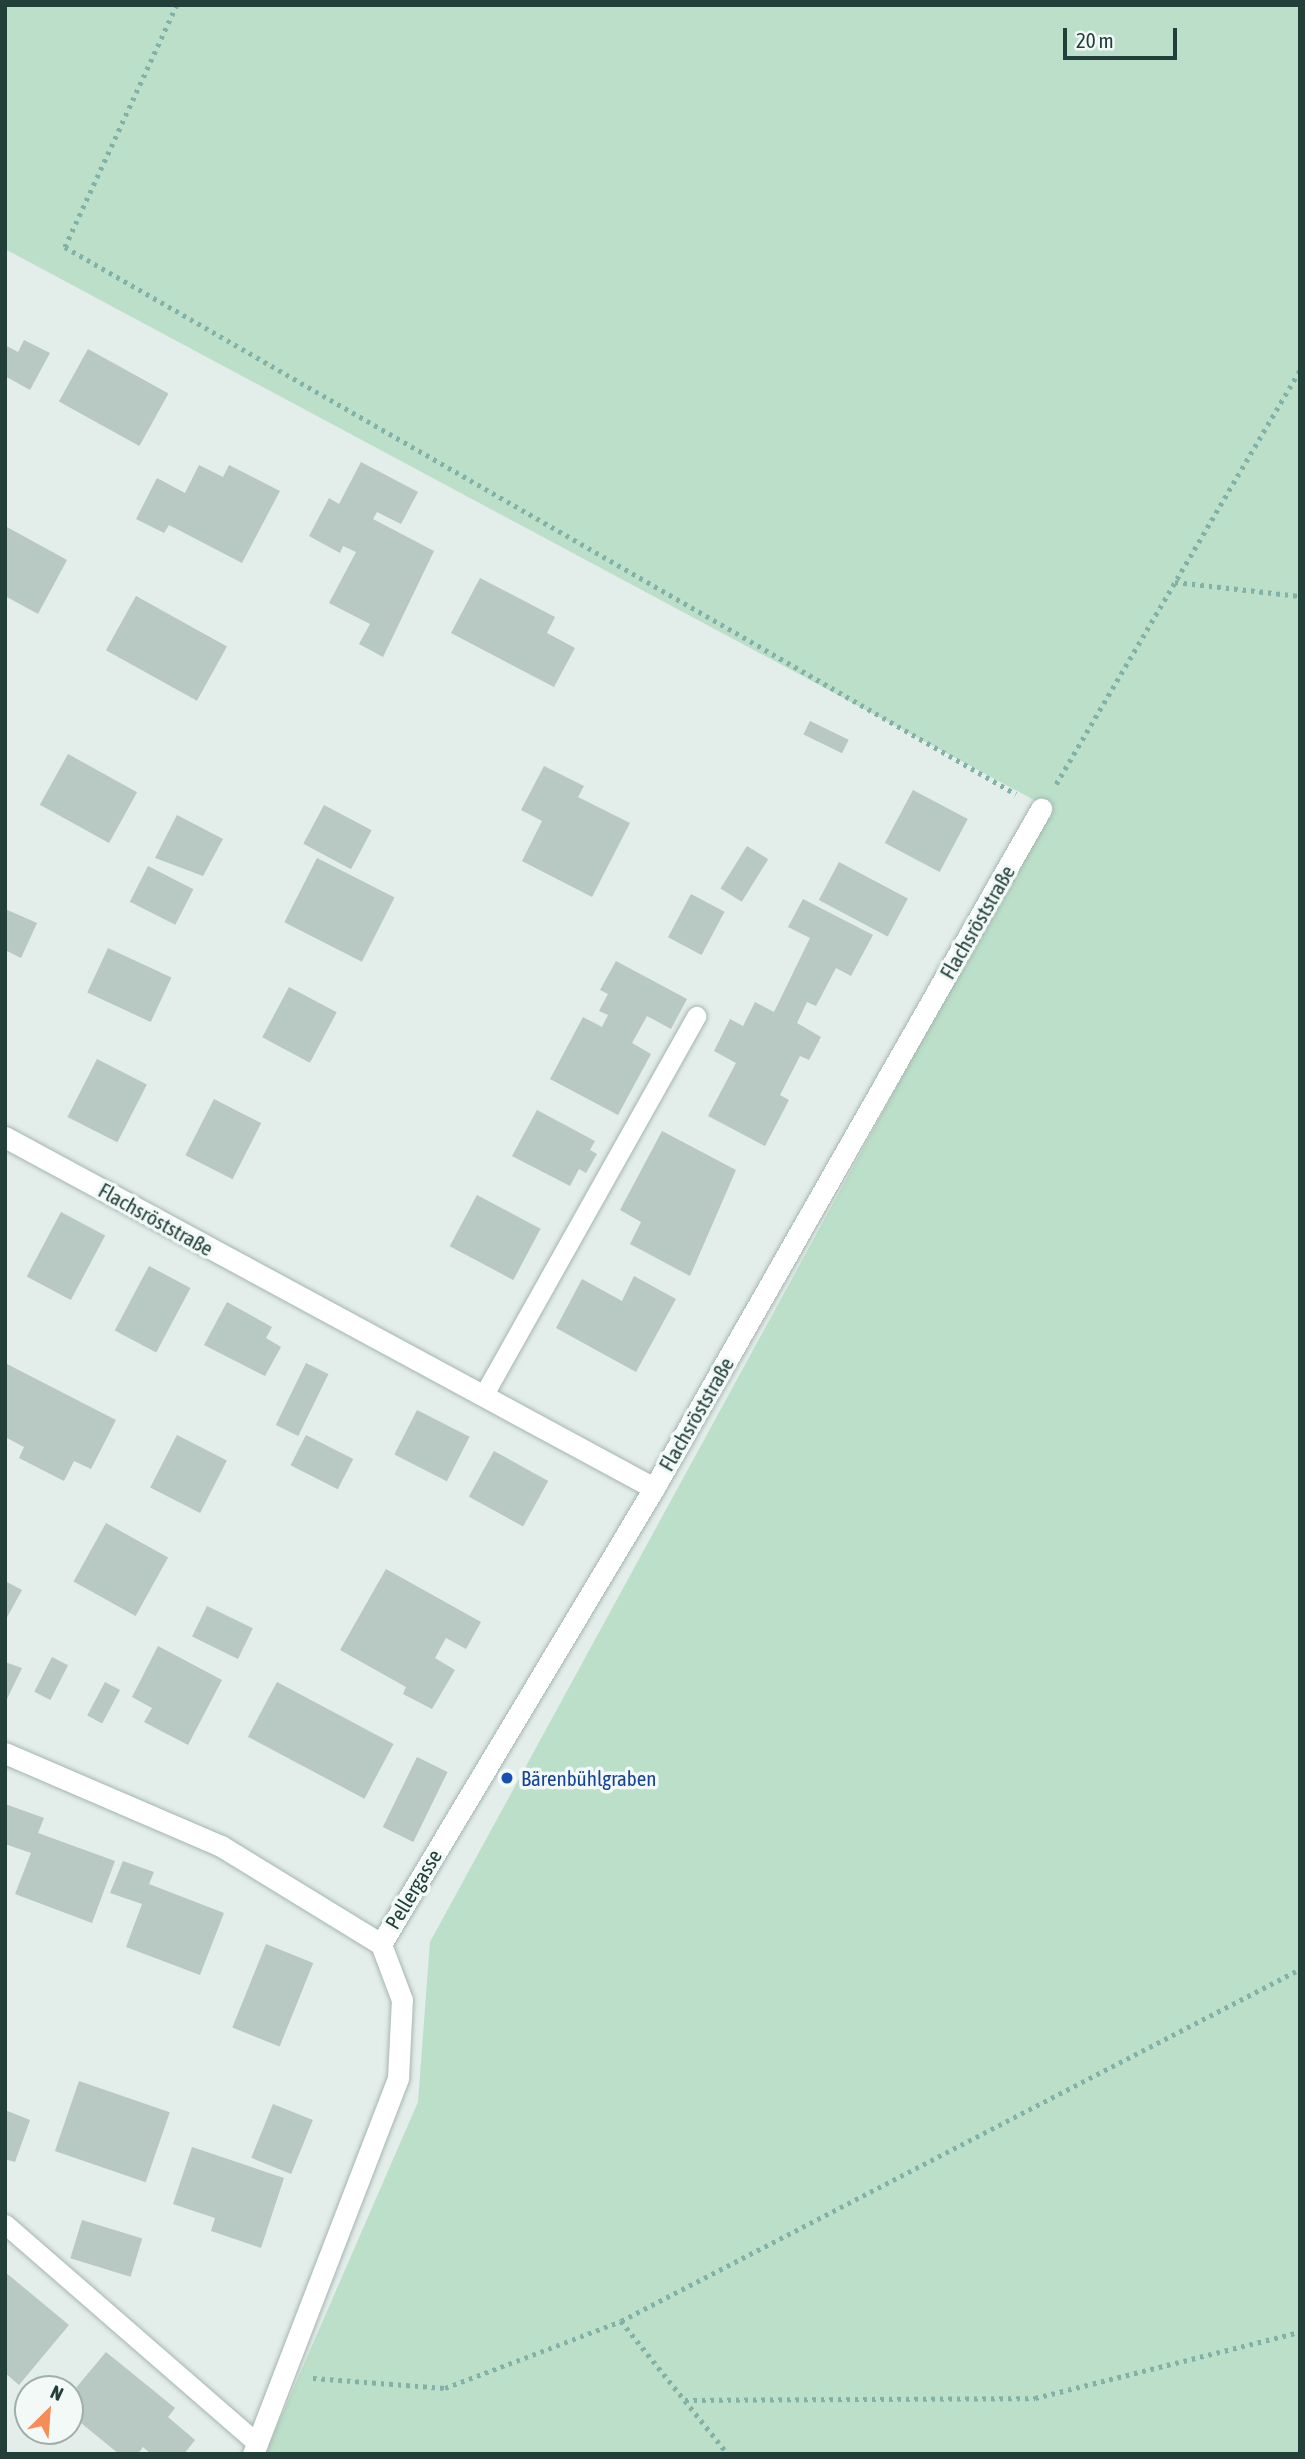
<!DOCTYPE html>
<meta charset="utf-8">
<style>
body{margin:0}
#map{position:relative;width:1305px;height:2459px;overflow:hidden;background:#e3ede9;font-family:"Asap Condensed",sans-serif}
div>[style]{position:absolute}
[style*='--x']{left:calc(var(--x)*1px);top:calc(var(--y)*1px);width:calc(var(--w)*1px);rotate:calc(var(--a)*1deg)}
.green>*{inset:0;background:#bbdfc8}
.building>*{inset:0;background:#b8c8c3;transform-origin:0 0}
.path>*{height:4.5px;margin-top:-2.25px;transform-origin:0;background:repeating-linear-gradient(90deg,#82b1a7 0 3.5px,transparent 0 8.5px)}
.roads{filter:drop-shadow(0 0 2px #a5b5b1) drop-shadow(0 0 2px #a5b5b1)}
.lane>*{height:19px;margin:-9.5px;padding:0 9.5px;transform-origin:9.5px;border-radius:9.5px;background:#fff}
.street>*{height:21px;margin:-10.5px;padding:0 10.5px;transform-origin:10.5px;border-radius:10.5px;background:#fff}
.dots>*{width:19px;height:19px;translate:-50% -50%;box-sizing:border-box;border:4px solid #f3f9f7;border-radius:50%}
span{translate:-50% -50%;white-space:nowrap;text-align:center;line-height:1.15;-webkit-text-stroke:7px #f3f9f7;paint-order:stroke}
.street-label{font-size:21px;color:#223f3a}
.transit-label{font-size:21px;color:#164399}
.left{translate:0 -50%;text-align:left}
.frame{position:absolute;inset:0;border:7px solid #223f3a;pointer-events:none}
.north{position:absolute;left:14px;top:2375px;width:70px;height:70px;box-sizing:border-box;background:#f3f9f7;border:2px solid #9fafab;border-radius:50%;rotate:25deg;font-size:19px;font-weight:700;line-height:28px;text-align:center;color:#223f3a}
.north::after{content:'';display:block;margin:auto;width:24px;height:32px;background:#f58d59;clip-path:polygon(50% 0,100% 100%,50% 72%,0 100%)}
.scale{position:absolute;left:1063px;top:28px;width:114px;height:32px;box-sizing:border-box;border:4px solid #223f3a;border-top:0;padding-left:9px;font-size:21px;line-height:24px;white-space:nowrap;color:#223f3a;-webkit-text-stroke:5px #f3f9f7;paint-order:stroke}
</style>
<div id="map">
<div class="green">
<div style="clip-path:polygon(5px 5px,1300px 5px,1300px 2454px,265px 2454px,418px 2102px,430px 1942px,1049px 808px,5px 249px)"></div>
</div>
<div class="building">
<div style="clip-path:polygon(24px 340px,50px 353px,30px 390px,5px 376px,5px 345px,18px 352px)"></div>
<div style="left:88px;top:349px;width:92px;height:60px;rotate:29deg"></div>
<div style="clip-path:polygon(361px 462px,418px 492px,401px 524px,377px 512px,373px 519px,434px 551px,383px 657px,359px 644px,370px 624px,329px 603px,356px 552px,343px 546px,340px 553px,309px 536px,329px 498px,339px 504px)"></div>
<div style="clip-path:polygon(199px 465px,223px 477px,229px 465px,280px 491px,242px 563px,169px 525px,164px 533px,136px 519px,157px 478px,185px 493px)"></div>
<div style="clip-path:polygon(5px 526px,67px 560px,38px 614px,5px 596px)"></div>
<div style="clip-path:polygon(480px 578px,555px 617px,547px 633px,575px 648px,554px 687px,451px 633px)"></div>
<div style="left:136px;top:596px;width:104px;height:62px;rotate:29deg"></div>
<div style="left:810px;top:721px;width:43px;height:15px;rotate:26deg"></div>
<div style="left:68px;top:754px;width:79px;height:58px;rotate:29deg"></div>
<div style="clip-path:polygon(544px 766px,584px 786px,578px 797px,630px 823px,592px 897px,522px 861px,542px 821px,521px 810px)"></div>
<div style="left:913px;top:790px;width:62px;height:60px;rotate:28deg"></div>
<div style="left:324px;top:805px;width:54px;height:44px;rotate:28deg"></div>
<div style="clip-path:polygon(177px 815px,223px 839px,203px 876px,155px 858px)"></div>
<div style="left:747px;top:846px;width:25px;height:50px;rotate:32deg"></div>
<div style="left:317px;top:858px;width:87px;height:72px;rotate:27deg"></div>
<div style="left:839px;top:862px;width:78px;height:43px;rotate:28deg"></div>
<div style="left:148px;top:866px;width:51px;height:40px;rotate:27deg"></div>
<div style="left:691px;top:894px;width:38px;height:49px;rotate:28deg"></div>
<div style="clip-path:polygon(803px 899px,873px 935px,851px 976px,836px 968px,816px 1006px,807px 1002px,797px 1023px,821px 1037px,809px 1060px,800px 1056px,780px 1095px,789px 1100px,765px 1146px,708px 1116px,736px 1063px,714px 1051px,730px 1019px,743px 1026px,755px 1002px,774px 1012px,810px 938px,788px 927px)"></div>
<div style="clip-path:polygon(5px 909px,37px 923px,21px 958px,5px 950px)"></div>
<div style="left:108px;top:948px;width:70px;height:49px;rotate:25deg"></div>
<div style="clip-path:polygon(616px 961px,687px 999px,671px 1029px,647px 1016px,632px 1043px,651px 1054px,618px 1115px,550px 1079px,583px 1017px,602px 1027px,608px 1015px,599px 1011px,608px 994px,600px 990px)"></div>
<div style="left:289px;top:987px;width:54px;height:57px;rotate:28deg"></div>
<div style="left:97px;top:1059px;width:56px;height:65px;rotate:27deg"></div>
<div style="left:214px;top:1099px;width:53px;height:63px;rotate:27deg"></div>
<div style="clip-path:polygon(537px 1110px,595px 1141px,590px 1150px,597px 1154px,586px 1173px,579px 1169px,570px 1186px,512px 1156px)"></div>
<div style="clip-path:polygon(662px 1131px,736px 1170px,690px 1276px,630px 1244px,641px 1222px,620px 1210px)"></div>
<div style="left:477px;top:1195px;width:72px;height:58px;rotate:28deg"></div>
<div style="left:61px;top:1212px;width:50px;height:73px;rotate:28deg"></div>
<div style="left:149px;top:1266px;width:47px;height:73px;rotate:28deg"></div>
<div style="clip-path:polygon(634px 1276px,676px 1299px,636px 1372px,556px 1328px,582px 1279px,622px 1301px)"></div>
<div style="clip-path:polygon(227px 1302px,272px 1327px,266px 1338px,281px 1347px,265px 1376px,204px 1345px)"></div>
<div style="clip-path:polygon(5px 1363px,116px 1420px,91px 1469px,74px 1461px,64px 1481px,19px 1458px,24px 1447px,5px 1437px)"></div>
<div style="left:306px;top:1363px;width:25px;height:69px;rotate:26deg"></div>
<div style="left:417px;top:1410px;width:59px;height:50px;rotate:27deg"></div>
<div style="left:177px;top:1435px;width:56px;height:59px;rotate:27deg"></div>
<div style="left:306px;top:1435px;width:53px;height:34px;rotate:27deg"></div>
<div style="left:494px;top:1451px;width:62px;height:52px;rotate:29deg"></div>
<div style="left:106px;top:1523px;width:71px;height:67px;rotate:29deg"></div>
<div style="clip-path:polygon(386px 1569px,481px 1622px,466px 1649px,446px 1638px,441px 1647px,435px 1658px,455px 1670px,432px 1709px,403px 1694px,406px 1687px,340px 1650px)"></div>
<div style="clip-path:polygon(5px 1581px,22px 1590px,5px 1621px)"></div>
<div style="left:207px;top:1606px;width:51px;height:34px;rotate:26deg"></div>
<div style="clip-path:polygon(158px 1646px,222px 1680px,188px 1745px,144px 1722px,152px 1708px,132px 1697px)"></div>
<div style="left:52px;top:1657px;width:18px;height:39px;rotate:27deg"></div>
<div style="clip-path:polygon(5px 1662px,22px 1668px,7px 1699px,5px 1698px)"></div>
<div style="left:105px;top:1682px;width:17px;height:38px;rotate:28deg"></div>
<div style="left:277px;top:1682px;width:132px;height:62px;rotate:28deg"></div>
<div style="left:417px;top:1757px;width:34px;height:78px;rotate:26deg"></div>
<div style="clip-path:polygon(5px 1804px,44px 1818px,38px 1833px,115px 1861px,92px 1923px,15px 1894px,31px 1853px,5px 1844px)"></div>
<div style="clip-path:polygon(123px 1861px,154px 1872px,149px 1884px,224px 1913px,200px 1975px,126px 1947px,142px 1904px,110px 1893px)"></div>
<div style="left:266px;top:1944px;width:51px;height:90px;rotate:22deg"></div>
<div style="left:79px;top:2081px;width:96px;height:74px;rotate:19deg"></div>
<div style="left:273px;top:2104px;width:43px;height:58px;rotate:22deg"></div>
<div style="clip-path:polygon(5px 2110px,30px 2120px,15px 2162px,5px 2159px)"></div>
<div style="clip-path:polygon(192px 2147px,284px 2178px,261px 2248px,211px 2231px,215px 2218px,173px 2204px)"></div>
<div style="left:82px;top:2220px;width:63px;height:40px;rotate:17deg"></div>
<div style="clip-path:polygon(5px 2272px,69px 2325px,19px 2385px,5px 2373px)"></div>
<div style="clip-path:polygon(106px 2352px,175px 2408px,168px 2417px,195px 2440px,184px 2454px,151px 2454px,143px 2447px,138px 2454px,119px 2454px,70px 2414px,70px 2395px)"></div>
</div>
<div class="path">
<div style="--x:177;--y:5;--w:267;--a:114.8"></div>
<div style="--x:65;--y:247;--w:1097;--a:29.91"></div>
<div style="--x:1175;--y:582;--w:126;--a:6.4"></div>
<div style="--x:1056;--y:784;--w:481;--a:-59.5"></div>
<div style="--x:621;--y:2321;--w:171;--a:51.2"></div>
<div style="--x:313;--y:2378;--w:132;--a:4.3"></div>
<div style="--x:445;--y:2388;--w:188;--a:-20.8"></div>
<div style="--x:621;--y:2321;--w:765;--a:-27.4"></div>
<div style="--x:685;--y:2400;--w:350;--a:-0.3"></div>
<div style="--x:1035;--y:2398;--w:273;--a:-14"></div>
</div>
<div class="roads">
<div class="lane">
<div style="--x:483;--y:1396;--w:436;--a:-60.7"></div>
<div style="--x:5;--y:2224;--w:335;--a:41"></div>
</div>
<div class="street">
<div style="--x:5;--y:1137;--w:738;--a:28.41"></div>
<div style="--x:5;--y:1753;--w:235;--a:23.3"></div>
<div style="--x:221;--y:1846;--w:188;--a:31.5"></div>
<div style="--x:381;--y:1944;--w:531;--a:-59.09"></div>
<div style="--x:654;--y:1488;--w:782;--a:-60.32"></div>
<div style="--x:253;--y:2454;--w:403;--a:-68.9"></div>
<div style="--x:398;--y:2078;--w:78;--a:-87.1"></div>
<div style="--x:402;--y:2000;--w:60;--a:-110.6"></div>
</div>
</div>
<div class="dots">
<div style="left:507px;top:1778px;background:#1a4fb4"></div>
</div>
<div class="street-label">
<span style="left:977px;top:922px;rotate:-60deg">Flachsröststraße</span>
<span style="left:156px;top:1219px;rotate:29deg">Flachsröststraße</span>
<span style="left:696px;top:1414px;rotate:-60deg">Flachsröststraße</span>
<span style="left:413px;top:1889px;rotate:-59deg">Pellergasse</span>
</div>
<div class="transit-label">
<span class="left" style="left:521px;top:1778px">Bärenbühlgraben</span>
</div>
<div class="frame"></div>
<div class="north">N</div>
<div class="scale">20 m</div>
</div>
